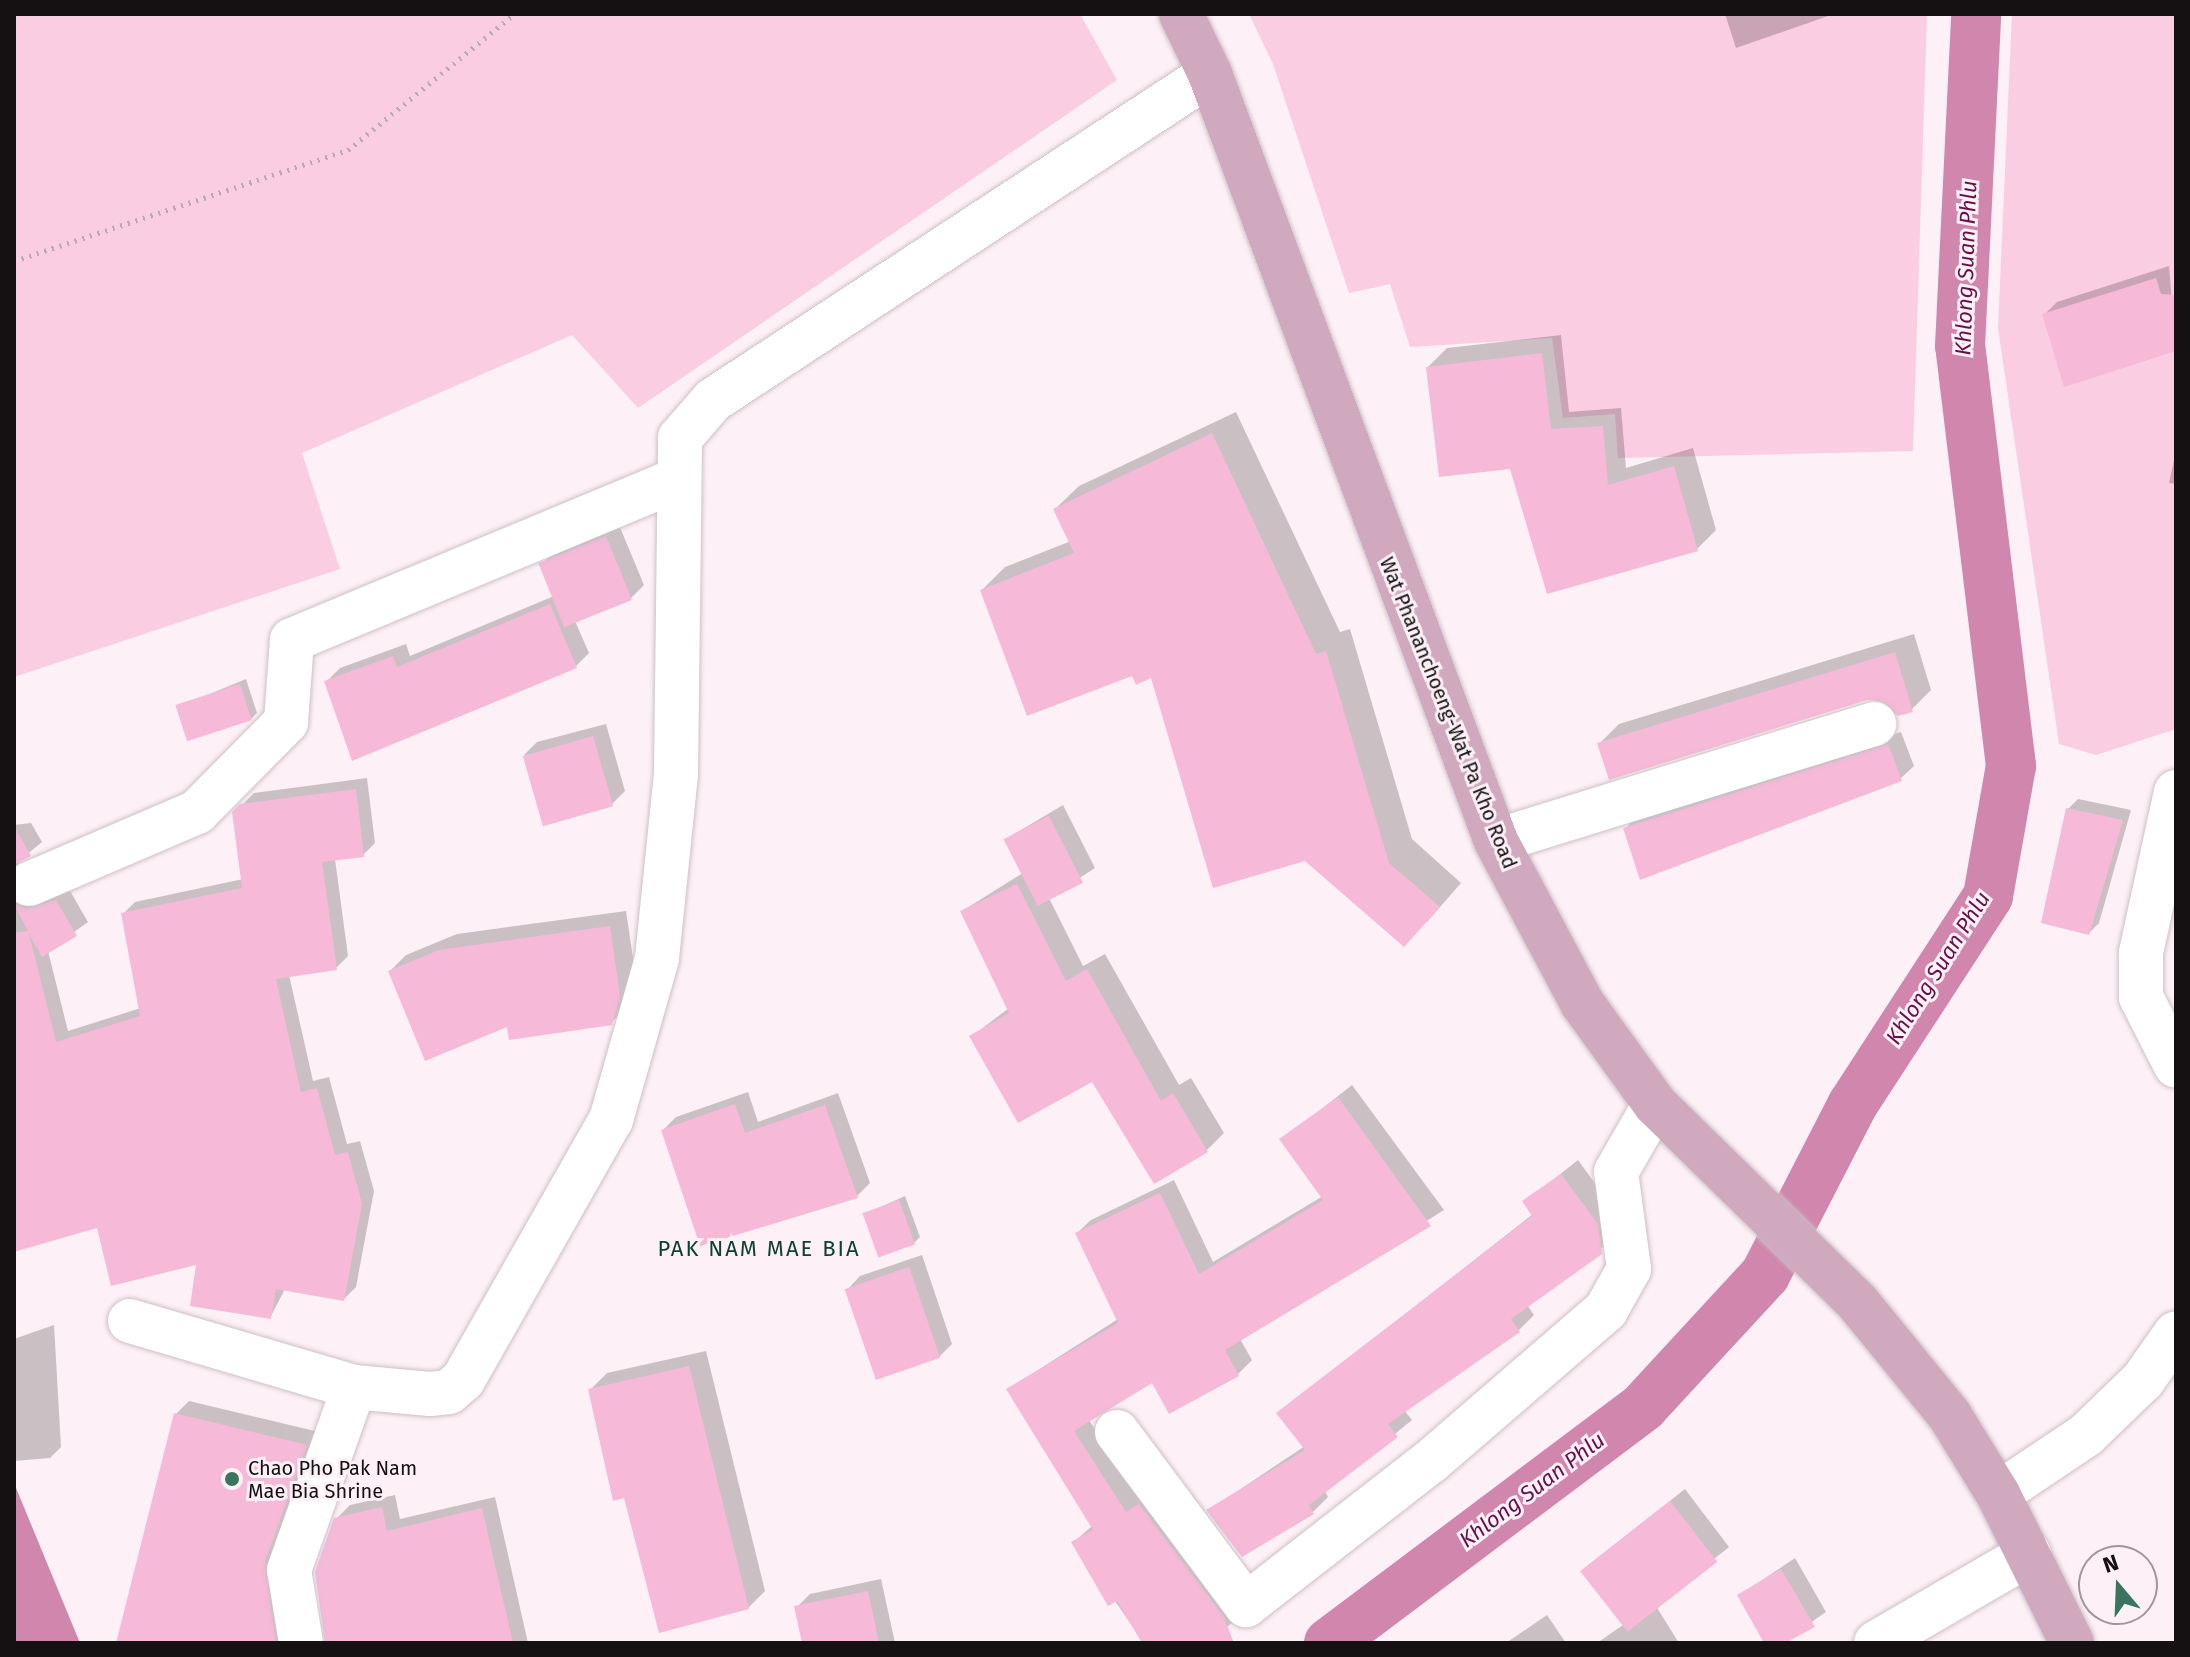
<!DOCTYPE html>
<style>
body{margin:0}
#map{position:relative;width:2190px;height:1657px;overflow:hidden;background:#fdf0f6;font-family:"Fira Sans",sans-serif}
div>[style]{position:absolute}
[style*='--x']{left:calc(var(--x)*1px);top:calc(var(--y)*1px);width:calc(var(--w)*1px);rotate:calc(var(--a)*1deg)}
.green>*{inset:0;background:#facde3}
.water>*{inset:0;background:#d086ad}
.shadow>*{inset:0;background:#0003}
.canal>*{height:50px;margin:-25px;padding:0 25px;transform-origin:25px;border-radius:25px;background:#d086ad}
.building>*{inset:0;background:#f6b9d8;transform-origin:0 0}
.path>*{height:5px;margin-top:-2.5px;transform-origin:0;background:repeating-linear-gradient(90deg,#b5abb0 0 2px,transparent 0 8px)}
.roads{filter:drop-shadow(0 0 2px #cdc0c6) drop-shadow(0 0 2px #cdc0c6)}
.minor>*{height:44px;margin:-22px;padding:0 22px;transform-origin:22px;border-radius:22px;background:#fff}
.major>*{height:44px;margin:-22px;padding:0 22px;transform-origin:22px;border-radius:22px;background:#d0a9be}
.dots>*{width:22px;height:22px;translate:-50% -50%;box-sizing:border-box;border:4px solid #fdf0f6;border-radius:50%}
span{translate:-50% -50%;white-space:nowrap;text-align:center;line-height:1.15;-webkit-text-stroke:6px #fdf0f6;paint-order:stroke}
.street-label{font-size:20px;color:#151113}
.poi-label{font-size:20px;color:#151113}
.left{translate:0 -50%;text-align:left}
.water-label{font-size:22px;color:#681149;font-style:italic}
.neighbourhood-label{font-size:22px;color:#0f4130;letter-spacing:2px}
.frame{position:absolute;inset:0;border:16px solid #151113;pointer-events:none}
.north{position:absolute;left:2078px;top:1545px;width:80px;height:80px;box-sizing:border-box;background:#fdf0f6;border:2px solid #a0979b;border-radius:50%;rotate:341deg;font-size:22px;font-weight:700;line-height:32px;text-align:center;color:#151113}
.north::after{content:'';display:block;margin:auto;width:28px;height:36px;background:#3a755f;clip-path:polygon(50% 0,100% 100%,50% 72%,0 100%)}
</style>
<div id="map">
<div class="green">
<div style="clip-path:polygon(14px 14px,1080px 14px,1117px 80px,638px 408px,572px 335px,302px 453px,340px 569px,14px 677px)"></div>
<div style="clip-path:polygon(1249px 14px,1927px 14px,1913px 451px,1618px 458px,1615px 414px,1563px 418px,1552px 338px,1410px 347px,1390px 284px,1349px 293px,1273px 64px)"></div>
<div style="clip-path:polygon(2012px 14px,2176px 14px,2176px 729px,2096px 755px,2059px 744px,1998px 328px)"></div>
</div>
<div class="water">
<div style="clip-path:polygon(14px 1483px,80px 1643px,14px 1643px)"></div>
</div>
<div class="shadow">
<div style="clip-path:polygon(1725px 14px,1834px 14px,1736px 48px)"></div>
<div style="clip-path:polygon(2169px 266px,2176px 349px,2044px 315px,2057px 302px)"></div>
<div style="clip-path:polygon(1561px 335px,1569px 412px,1621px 408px,1626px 468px,1693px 448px,1716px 530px,1697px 549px,1512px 466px,1428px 367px,1447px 348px)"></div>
<div style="clip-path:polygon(1236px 412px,1340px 632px,1350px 629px,1412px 839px,1461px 883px,1427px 922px,1152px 675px,1133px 674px,982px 590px,1005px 567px,1071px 541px,1055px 509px,1079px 486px)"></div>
<div style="clip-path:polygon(2176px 451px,2176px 484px,2169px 483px)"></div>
<div style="clip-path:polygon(619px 525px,644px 585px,630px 599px,575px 621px,589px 653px,576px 666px,327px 681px,340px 668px,406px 644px,410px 656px,554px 596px,541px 565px,555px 552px)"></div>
<div style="clip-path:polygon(1914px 634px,1931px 690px,1911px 710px,1866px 698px,1600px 743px,1619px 724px)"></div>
<div style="clip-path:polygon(246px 679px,257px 713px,251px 719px,178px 707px)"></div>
<div style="clip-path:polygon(606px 724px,625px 791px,612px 804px,524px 755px,537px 742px)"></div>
<div style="clip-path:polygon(1901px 732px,1914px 766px,1900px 779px,1625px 829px,1638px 815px)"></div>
<div style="clip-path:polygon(367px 778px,375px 843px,363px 855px,335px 859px,348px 956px,336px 968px,289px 975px,313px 1081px,329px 1077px,347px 1144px,360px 1141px,374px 1191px,356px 1287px,344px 1299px,285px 1289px,271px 1316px,199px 1262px,99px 1225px,14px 1251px,14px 825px,31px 823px,42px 842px,19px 861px,18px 882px,69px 889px,88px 922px,48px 951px,68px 1031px,141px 1008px,123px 914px,135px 902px,243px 879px,234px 813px,254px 793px)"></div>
<div style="clip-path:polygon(2078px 799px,2131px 810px,2099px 923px,2089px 933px,2068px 809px)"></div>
<div style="clip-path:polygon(1063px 805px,1095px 868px,1049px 898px,1083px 966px,1105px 954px,1179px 1085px,1191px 1078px,1224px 1133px,1207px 1150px,1092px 1079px,972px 1036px,1009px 1008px,962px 911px,1023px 873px,1006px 839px)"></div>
<div style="clip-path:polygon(626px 911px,636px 978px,628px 1006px,611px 1023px,390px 971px,406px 955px,457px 934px)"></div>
<div style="clip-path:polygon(1352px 1085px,1444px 1210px,1240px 1339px,1252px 1360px,1238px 1374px,1170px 1412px,1153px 1381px,1089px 1420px,1140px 1499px,1240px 1617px,1205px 1643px,1144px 1643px,1074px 1542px,1092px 1526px,1008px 1389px,1118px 1319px,1077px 1233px,1091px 1220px,1174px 1180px,1213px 1262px,1323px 1196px,1282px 1140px)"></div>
<div style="clip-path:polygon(748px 1092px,758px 1122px,838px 1093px,870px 1183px,857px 1196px,663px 1130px,676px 1117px)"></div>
<div style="clip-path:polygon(1578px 1160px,1613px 1208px,1616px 1237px,1527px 1305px,1534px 1315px,1519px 1330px,1404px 1410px,1412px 1420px,1325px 1491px,1328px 1497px,1313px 1512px,1242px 1555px,1209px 1510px,1305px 1446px,1279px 1413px,1533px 1214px,1525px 1202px)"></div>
<div style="clip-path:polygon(905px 1196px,920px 1237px,914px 1243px,865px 1214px)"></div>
<div style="clip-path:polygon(922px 1255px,952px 1344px,939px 1357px,847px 1290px,860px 1276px)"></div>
<div style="clip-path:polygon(54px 1325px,61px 1447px,50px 1458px,14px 1461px,14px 1339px)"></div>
<div style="clip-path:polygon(706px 1351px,765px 1591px,748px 1608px,625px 1496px,590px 1390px,607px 1373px)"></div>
<div style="clip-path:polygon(189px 1401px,319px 1432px,296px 1643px,155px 1643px,176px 1414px)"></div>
<div style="clip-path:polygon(1685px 1489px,1729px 1547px,1656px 1606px,1679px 1643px,1597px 1643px,1623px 1625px,1582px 1570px)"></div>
<div style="clip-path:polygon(395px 1495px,400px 1519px,495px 1497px,528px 1643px,326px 1643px,336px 1519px,350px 1505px)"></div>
<div style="clip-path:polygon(1795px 1558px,1826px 1612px,1781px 1643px,1766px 1643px,1740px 1595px)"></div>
<div style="clip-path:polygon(881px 1579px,895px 1643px,804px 1643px,797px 1607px,810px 1594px)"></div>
<div style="clip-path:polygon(1547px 1615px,1566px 1643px,1506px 1643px)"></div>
</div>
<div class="canal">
<div style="--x:1329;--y:1643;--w:393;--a:-36.9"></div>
<div style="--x:1643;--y:1407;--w:180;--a:-47.3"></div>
<div style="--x:1765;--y:1275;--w:192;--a:-62.8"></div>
<div style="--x:1853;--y:1104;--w:248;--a:-57"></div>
<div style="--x:1988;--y:896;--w:132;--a:-80"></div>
<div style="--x:2011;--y:766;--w:423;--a:-96.9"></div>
<div style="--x:1960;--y:346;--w:332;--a:-87.2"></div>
</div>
<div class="building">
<div style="clip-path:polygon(2156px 278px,2161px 294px,2176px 295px,2176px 351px,2064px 387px,2042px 314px)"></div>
<div style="clip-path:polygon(1542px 353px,1551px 429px,1603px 426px,1608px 485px,1674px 466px,1698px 551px,1547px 594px,1510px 469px,1439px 477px,1426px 367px)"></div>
<div style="clip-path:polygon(1212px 433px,1316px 654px,1326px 651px,1389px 863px,1440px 907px,1404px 947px,1305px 861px,1213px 888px,1151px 678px,1136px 685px,1132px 676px,1027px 716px,980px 590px,1074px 553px,1053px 509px)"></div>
<div style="left:606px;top:536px;width:69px;height:73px;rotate:68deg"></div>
<div style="clip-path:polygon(550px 604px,577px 668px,352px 761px,324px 681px,393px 656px,397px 667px)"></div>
<div style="clip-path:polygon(1895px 652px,1913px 712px,1898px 716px,1880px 700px,1867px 700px,1609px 780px,1597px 743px)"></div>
<div style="left:240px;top:684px;width:38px;height:68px;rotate:72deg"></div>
<div style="left:593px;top:736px;width:73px;height:73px;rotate:74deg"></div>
<div style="clip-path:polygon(1888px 744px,1902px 781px,1640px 880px,1623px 828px)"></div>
<div style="clip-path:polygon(356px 789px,364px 857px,322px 862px,337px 970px,276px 979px,301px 1092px,317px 1088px,335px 1155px,348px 1152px,362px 1204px,344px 1301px,276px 1289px,271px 1319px,190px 1306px,196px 1265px,111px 1286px,97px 1228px,14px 1252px,14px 933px,28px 931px,14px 904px,27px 909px,56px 900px,77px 936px,42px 957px,29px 934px,56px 1042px,140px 1016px,121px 913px,242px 888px,232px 812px,240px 804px)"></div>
<div style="clip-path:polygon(2066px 808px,2123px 820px,2089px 935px,2041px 923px)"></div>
<div style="left:1049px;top:816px;width:75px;height:51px;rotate:63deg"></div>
<div style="clip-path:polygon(14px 826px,31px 856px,14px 865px)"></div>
<div style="clip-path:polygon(1017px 884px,1066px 981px,1087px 969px,1161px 1101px,1173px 1093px,1208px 1152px,1154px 1184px,1092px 1082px,1018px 1123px,969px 1036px,1009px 1013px,960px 911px)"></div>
<div style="clip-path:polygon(610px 926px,620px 996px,612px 1025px,509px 1040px,507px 1027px,425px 1061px,388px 971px,439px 950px)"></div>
<div style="clip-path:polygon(1338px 1097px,1431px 1226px,1225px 1350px,1239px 1376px,1169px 1414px,1152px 1383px,1074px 1431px,1126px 1512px,1139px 1504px,1224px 1617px,1234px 1643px,1142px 1643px,1117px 1601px,1108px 1606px,1071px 1542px,1093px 1530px,1006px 1389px,1118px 1323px,1075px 1233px,1160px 1193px,1199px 1274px,1323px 1200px,1279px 1139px)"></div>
<div style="clip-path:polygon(735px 1104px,745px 1133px,825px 1105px,858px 1198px,700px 1246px,661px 1130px)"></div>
<div style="clip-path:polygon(1561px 1174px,1598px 1224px,1602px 1254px,1511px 1319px,1520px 1332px,1388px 1424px,1398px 1437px,1309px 1505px,1314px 1514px,1242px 1557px,1206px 1510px,1305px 1450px,1276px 1413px,1532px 1216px,1522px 1201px)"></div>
<div style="left:899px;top:1200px;width:47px;height:39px;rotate:70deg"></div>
<div style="left:909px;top:1267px;width:96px;height:68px;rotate:71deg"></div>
<div style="clip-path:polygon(689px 1366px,749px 1609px,659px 1633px,624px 1498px,613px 1501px,588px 1389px)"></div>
<div style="clip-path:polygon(174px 1413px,307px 1445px,265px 1562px,276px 1643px,116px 1643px)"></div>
<div style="left:1670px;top:1501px;width:77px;height:114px;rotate:52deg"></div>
<div style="clip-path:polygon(382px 1507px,387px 1531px,482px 1508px,513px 1643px,325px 1643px,315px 1572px,334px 1518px)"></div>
<div style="clip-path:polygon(1781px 1569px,1815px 1627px,1785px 1643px,1764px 1643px,1737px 1595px)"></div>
<div style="clip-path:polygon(868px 1591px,879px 1643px,802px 1643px,794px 1606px)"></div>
</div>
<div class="path">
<div style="--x:14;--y:261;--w:352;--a:-18.4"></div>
<div style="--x:348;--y:150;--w:215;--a:-39.3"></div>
</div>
<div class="roads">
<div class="minor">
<div style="--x:2176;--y:792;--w:165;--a:102.3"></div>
<div style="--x:2141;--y:953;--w:44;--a:90"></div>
<div style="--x:2141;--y:997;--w:77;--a:63.1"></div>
<div style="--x:1496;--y:841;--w:396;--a:-17.2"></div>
<div style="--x:29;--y:884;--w:183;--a:-23.2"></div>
<div style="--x:197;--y:812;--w:127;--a:-45.3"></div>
<div style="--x:286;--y:722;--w:82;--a:-85.8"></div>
<div style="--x:292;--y:640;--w:414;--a:-22.6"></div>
<div style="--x:130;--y:1321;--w:234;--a:16.4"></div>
<div style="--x:354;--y:1387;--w:76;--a:5.3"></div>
<div style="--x:430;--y:1394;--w:19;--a:-6"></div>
<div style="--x:449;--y:1392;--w:18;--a:-41"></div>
<div style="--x:463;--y:1380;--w:299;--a:-60.4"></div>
<div style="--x:611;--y:1120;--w:168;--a:-74.1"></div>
<div style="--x:657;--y:958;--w:186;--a:-84.1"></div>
<div style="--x:676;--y:773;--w:335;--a:-89.3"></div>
<div style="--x:680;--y:438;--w:50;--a:-49"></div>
<div style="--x:713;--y:400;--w:594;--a:-33.26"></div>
<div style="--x:1117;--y:1432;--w:216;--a:53.3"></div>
<div style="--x:1246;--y:1605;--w:233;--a:-37.9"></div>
<div style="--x:1430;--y:1462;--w:233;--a:-40.8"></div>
<div style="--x:1606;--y:1310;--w:47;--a:-60.7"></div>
<div style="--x:1629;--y:1269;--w:98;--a:-97.6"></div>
<div style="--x:1616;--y:1172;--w:78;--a:-60.2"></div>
<div style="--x:1998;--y:1494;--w:106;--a:-33.8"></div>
<div style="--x:2086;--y:1435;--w:79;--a:-44"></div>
<div style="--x:2143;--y:1380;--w:57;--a:-54.9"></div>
<div style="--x:301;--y:1643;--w:74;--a:-99.3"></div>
<div style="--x:289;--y:1570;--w:194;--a:-70.4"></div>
<div style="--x:1876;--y:1643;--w:177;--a:-30.2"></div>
</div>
<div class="major">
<div style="--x:1181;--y:14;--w:67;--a:64.2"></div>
<div style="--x:1210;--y:74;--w:819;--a:69.55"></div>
<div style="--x:1496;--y:841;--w:183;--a:62"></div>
<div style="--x:1582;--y:1003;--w:125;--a:54.1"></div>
<div style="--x:1655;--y:1104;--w:284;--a:44.4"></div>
<div style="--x:1858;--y:1303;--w:146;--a:50.8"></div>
<div style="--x:1950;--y:1416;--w:92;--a:58.4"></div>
<div style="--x:1998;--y:1494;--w:166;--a:63.6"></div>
</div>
</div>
<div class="dots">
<div style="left:232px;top:1479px;background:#3a755f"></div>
</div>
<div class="street-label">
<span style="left:1448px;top:713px;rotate:68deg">Wat Phananchoeng-Wat Pa Kho Road</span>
</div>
<div class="poi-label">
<span class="left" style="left:248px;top:1480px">Chao Pho Pak Nam<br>Mae Bia Shrine</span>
</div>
<div class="water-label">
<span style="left:1966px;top:268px;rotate:-88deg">Khlong Suan Phlu</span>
<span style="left:1938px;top:968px;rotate:-58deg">Khlong Suan Phlu</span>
<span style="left:1532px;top:1490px;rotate:-37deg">Khlong Suan Phlu</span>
</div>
<div class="neighbourhood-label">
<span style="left:759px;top:1249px">PAK NAM MAE BIA</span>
</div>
<div class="frame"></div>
<div class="north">N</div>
</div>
